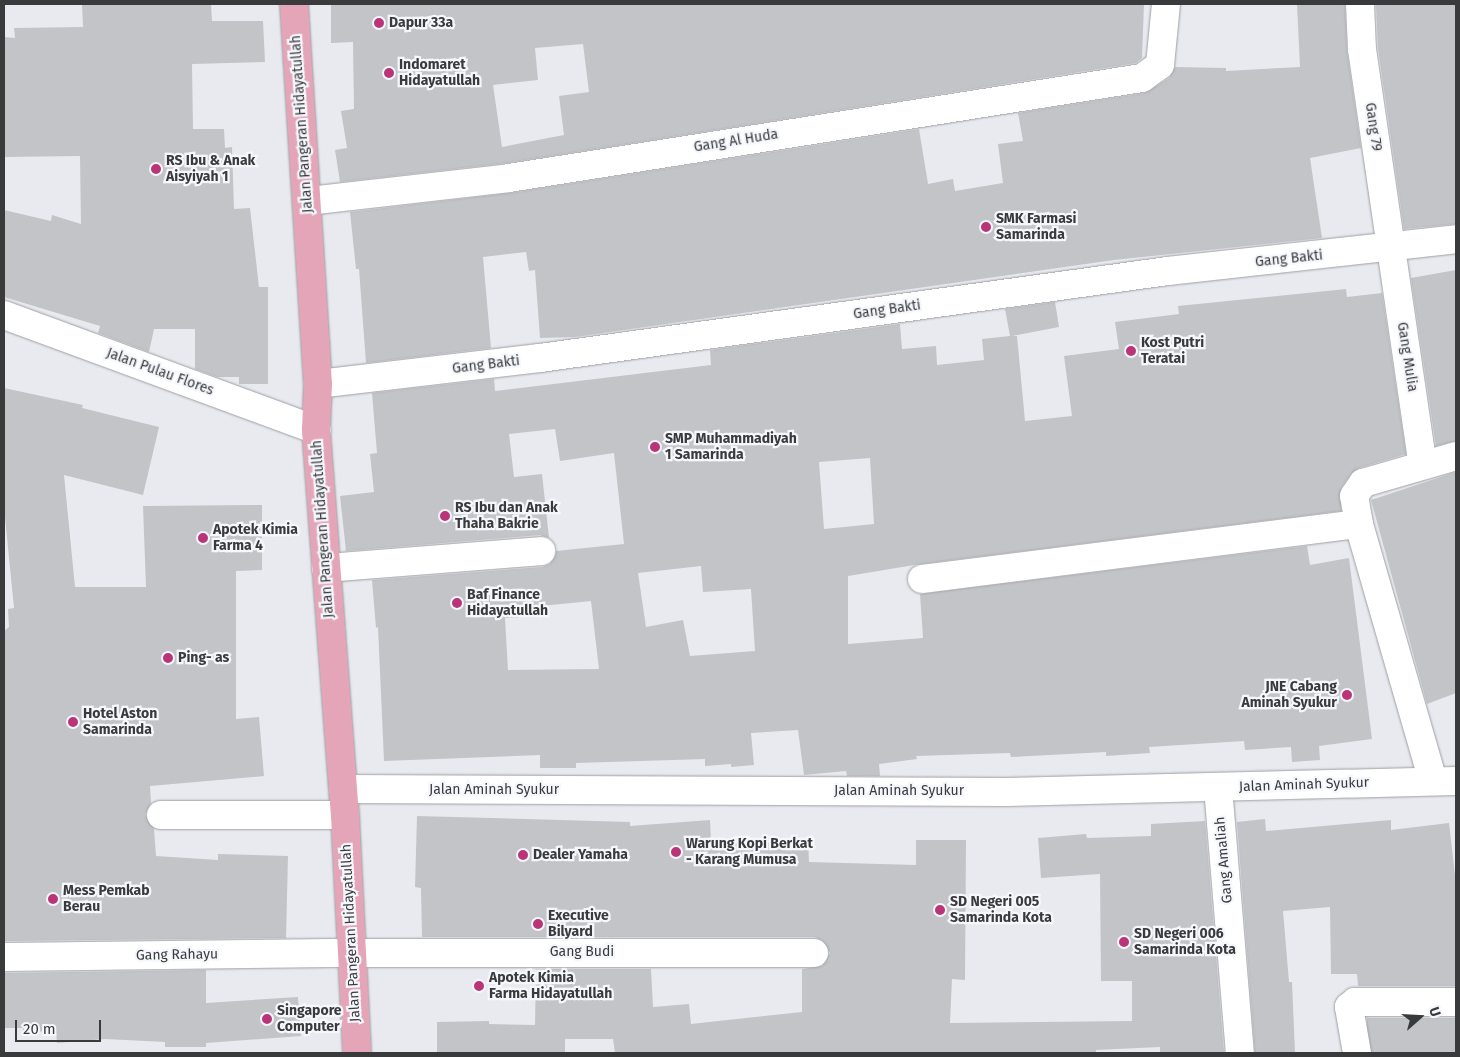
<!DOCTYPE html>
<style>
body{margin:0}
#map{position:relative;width:1460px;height:1057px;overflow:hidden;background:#e8eaef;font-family:"Fira Sans",sans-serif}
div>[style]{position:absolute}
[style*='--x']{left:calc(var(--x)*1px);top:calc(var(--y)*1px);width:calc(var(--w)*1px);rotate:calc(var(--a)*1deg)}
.building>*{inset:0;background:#c2c4c8;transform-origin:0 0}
.roads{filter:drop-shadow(0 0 1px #9d9fa3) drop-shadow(0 0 1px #9d9fa3)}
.minor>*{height:28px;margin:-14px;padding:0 14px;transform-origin:14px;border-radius:14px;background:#fff}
.major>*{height:28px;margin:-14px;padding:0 14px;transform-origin:14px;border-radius:14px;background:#e4a5b9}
.dots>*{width:14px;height:14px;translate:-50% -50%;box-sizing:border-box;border:2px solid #f5f7fc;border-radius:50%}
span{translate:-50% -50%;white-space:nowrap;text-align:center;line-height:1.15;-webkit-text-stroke:4.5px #f5f7fc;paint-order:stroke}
.poi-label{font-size:14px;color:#393a3c;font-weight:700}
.left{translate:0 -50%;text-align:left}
.right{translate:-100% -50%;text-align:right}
.street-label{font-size:14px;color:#393a3c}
.frame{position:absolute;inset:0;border:5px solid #393a3c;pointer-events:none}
.north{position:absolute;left:1395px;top:992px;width:50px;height:50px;-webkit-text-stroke:4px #f5f7fc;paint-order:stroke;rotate:71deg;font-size:14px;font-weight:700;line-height:20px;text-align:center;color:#393a3c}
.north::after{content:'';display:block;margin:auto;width:18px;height:22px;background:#393a3c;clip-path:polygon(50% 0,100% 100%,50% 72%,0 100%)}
.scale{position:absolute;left:15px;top:1020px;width:86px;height:22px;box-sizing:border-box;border:2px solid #393a3c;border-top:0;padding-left:6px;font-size:15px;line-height:18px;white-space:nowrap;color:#393a3c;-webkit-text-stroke:4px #f5f7fc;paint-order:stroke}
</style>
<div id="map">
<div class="building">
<div style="clip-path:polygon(82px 4px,211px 4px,212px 21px,263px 21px,265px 62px,192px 64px,193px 129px,224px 129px,225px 148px,232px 147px,234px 209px,250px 208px,259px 287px,268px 287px,268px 384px,239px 384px,239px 377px,217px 377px,195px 369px,195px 329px,154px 329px,149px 352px,98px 333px,100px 326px,4px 297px,4px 210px,51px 221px,52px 215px,81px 224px,80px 156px,4px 157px,4px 37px,15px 38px,14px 28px,83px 27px)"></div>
<div style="clip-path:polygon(evenodd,331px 4px,1144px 4px,1142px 58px,1136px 63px,507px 163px,340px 182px,335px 150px,347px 148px,341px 111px,354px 109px,353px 42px,331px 43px,331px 4px,583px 44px,589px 92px,559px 96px,564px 135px,502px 147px,493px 85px,538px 80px,535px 48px,583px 44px)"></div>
<div style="clip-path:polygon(1297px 4px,1345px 4px,1347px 51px,1361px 148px,1310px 158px,1322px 238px,1114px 260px,575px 337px,540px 338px,535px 270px,529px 271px,526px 252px,483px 257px,491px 348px,366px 363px,359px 269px,356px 269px,350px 212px,511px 193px,919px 129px,928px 184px,953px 179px,955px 191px,1003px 183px,998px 144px,1023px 141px,1018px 113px,1145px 93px,1169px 78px,1175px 67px,1226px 68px,1226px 71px,1300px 67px)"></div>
<div style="clip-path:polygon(1376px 4px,1456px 4px,1456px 224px,1404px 229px,1378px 48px)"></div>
<div style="clip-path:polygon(1456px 270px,1456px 441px,1436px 446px,1411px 278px)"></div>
<div style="clip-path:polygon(evenodd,1346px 289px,1347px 297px,1382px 293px,1406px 454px,1359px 468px,1351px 474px,1341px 488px,1341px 511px,920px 564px,848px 576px,848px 644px,923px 638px,920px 594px,1307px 546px,1310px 565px,1349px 558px,1372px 739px,1319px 746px,1320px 760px,1292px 762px,1291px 747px,1245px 750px,1244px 741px,1149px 747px,1150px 753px,1106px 756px,1106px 752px,1011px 757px,1010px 753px,916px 756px,917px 759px,879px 764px,880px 776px,847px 776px,846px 771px,804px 775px,798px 730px,751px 733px,754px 765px,731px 767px,731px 764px,705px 766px,705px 759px,576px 763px,576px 768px,540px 768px,540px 755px,384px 761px,378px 627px,376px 628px,372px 580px,542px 567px,550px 564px,556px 551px,624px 544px,614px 453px,560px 461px,555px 429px,509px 434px,514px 477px,542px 474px,549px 538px,540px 535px,346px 551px,340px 496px,374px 492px,370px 454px,377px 453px,372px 393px,494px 379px,495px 391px,711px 365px,710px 350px,900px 324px,902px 349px,936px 346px,937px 365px,984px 360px,982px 339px,1010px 336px,1005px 309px,1055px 302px,1059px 327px,1012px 336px,1017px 336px,1025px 421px,1072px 416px,1064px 356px,1119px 349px,1115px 322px,1179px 314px,1178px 306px,1346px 289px,870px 458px,874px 524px,824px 529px,819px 462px,870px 458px,1346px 289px,701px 566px,703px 592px,751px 589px,755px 651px,690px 656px,683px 620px,646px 627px,638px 573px,701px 566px,1346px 289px,591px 601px,599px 669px,508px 670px,505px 618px,542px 616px,541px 606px,591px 601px)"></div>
<div style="clip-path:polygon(4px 388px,83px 405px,82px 408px,159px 427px,143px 495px,64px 475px,75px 587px,146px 587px,143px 506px,262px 505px,262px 570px,236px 571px,236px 719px,259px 717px,264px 776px,150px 786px,151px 803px,145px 815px,154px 829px,156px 856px,218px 860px,218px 854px,288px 856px,286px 938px,4px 941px,4px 631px,9px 627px,8px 609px,14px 608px,4px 507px)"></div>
<div style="clip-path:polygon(1456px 472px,1456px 693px,1427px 704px,1371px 500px)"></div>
<div style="clip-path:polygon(417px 816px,630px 822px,630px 826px,710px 820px,711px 843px,808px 842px,809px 862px,916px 865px,916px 840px,966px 840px,965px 980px,952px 979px,950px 1023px,1132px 1021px,1132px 981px,1101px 981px,1100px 874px,1041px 878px,1038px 838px,1086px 834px,1087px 838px,1151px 836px,1151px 824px,1205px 821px,1224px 1053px,1160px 1053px,1160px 1047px,1096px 1050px,1096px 1053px,615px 1053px,613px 1039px,565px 1039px,565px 1053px,437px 1053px,437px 1022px,489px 1021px,489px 1024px,535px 1025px,536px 969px,651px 969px,653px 1007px,689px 1004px,691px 1024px,802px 1012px,802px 969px,822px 966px,830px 953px,822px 940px,814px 937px,422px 937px,421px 888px,415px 887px)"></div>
<div style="clip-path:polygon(1265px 819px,1266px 831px,1391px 820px,1391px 830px,1449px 823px,1456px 884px,1456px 986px,1358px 986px,1357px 974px,1331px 974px,1330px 907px,1283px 911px,1289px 982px,1292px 982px,1295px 1053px,1255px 1053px,1237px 822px)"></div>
<div style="clip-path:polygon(206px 970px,206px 1003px,298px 997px,301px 1036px,206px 1043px,206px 1047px,165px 1047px,165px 1042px,105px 1039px,57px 1043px,56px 1031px,23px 1032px,23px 1028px,4px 1028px,4px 973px)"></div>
<div style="left:1367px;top:1018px;width:89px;height:35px"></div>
</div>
<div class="roads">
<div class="minor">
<div style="--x:1360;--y:4;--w:45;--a:87.5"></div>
<div style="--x:1362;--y:49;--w:420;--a:81.7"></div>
<div style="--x:308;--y:201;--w:202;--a:-6.5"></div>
<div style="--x:509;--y:178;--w:641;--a:-8.98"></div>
<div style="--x:1142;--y:78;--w:22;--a:-36"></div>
<div style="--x:1160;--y:65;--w:61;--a:-84.4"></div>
<div style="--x:4;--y:315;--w:333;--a:20.2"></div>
<div style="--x:318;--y:384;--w:224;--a:-6.7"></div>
<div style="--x:540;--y:358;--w:634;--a:-7.89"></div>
<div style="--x:1168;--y:271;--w:290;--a:-6.3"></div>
<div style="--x:326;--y:568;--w:216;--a:-4.5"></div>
<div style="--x:922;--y:579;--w:440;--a:-7.2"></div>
<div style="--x:1433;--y:781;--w:267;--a:-106.1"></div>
<div style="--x:1359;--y:524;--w:28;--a:-100"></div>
<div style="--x:1354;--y:496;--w:16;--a:-55"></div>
<div style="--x:1363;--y:483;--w:97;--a:-16.2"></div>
<div style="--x:1218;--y:787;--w:267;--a:85.3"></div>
<div style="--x:343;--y:789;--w:664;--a:0.26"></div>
<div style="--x:1007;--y:792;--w:449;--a:-1.4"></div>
<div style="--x:161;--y:815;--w:184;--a:0"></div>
<div style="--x:4;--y:957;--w:347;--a:-0.7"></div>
<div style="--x:351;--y:953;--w:463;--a:0"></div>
<div style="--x:1357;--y:1053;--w:47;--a:-99.9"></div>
<div style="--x:1349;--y:1007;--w:8;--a:-40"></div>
<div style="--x:1355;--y:1002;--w:101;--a:0"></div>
</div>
<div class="major">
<div style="--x:294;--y:4;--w:381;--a:86.4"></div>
<div style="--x:318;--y:384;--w:46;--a:92.5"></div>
<div style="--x:316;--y:430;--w:386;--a:85.7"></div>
<div style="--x:345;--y:815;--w:238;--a:87.1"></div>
</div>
</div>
<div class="dots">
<div style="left:379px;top:23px;background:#ba3578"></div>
<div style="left:389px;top:73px;background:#ba3578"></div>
<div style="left:156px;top:169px;background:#ba3578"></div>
<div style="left:986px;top:227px;background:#ba3578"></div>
<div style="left:1131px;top:351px;background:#ba3578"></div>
<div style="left:655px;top:447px;background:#ba3578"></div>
<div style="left:445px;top:516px;background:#ba3578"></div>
<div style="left:203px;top:538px;background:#ba3578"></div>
<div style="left:457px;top:603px;background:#ba3578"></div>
<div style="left:168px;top:658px;background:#ba3578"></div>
<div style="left:1347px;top:695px;background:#ba3578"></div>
<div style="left:73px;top:722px;background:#ba3578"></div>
<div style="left:676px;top:852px;background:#ba3578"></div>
<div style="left:523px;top:855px;background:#ba3578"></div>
<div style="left:53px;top:899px;background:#ba3578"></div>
<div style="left:940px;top:910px;background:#ba3578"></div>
<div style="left:538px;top:924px;background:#ba3578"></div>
<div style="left:1124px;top:942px;background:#ba3578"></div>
<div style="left:479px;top:986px;background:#ba3578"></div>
<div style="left:267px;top:1019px;background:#ba3578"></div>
</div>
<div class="poi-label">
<span class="left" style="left:389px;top:23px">Dapur 33a</span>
<span class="left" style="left:399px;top:73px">Indomaret<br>Hidayatullah</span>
<span class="left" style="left:166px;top:169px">RS Ibu &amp; Anak<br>Aisyiyah 1</span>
<span class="left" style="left:996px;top:227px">SMK Farmasi<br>Samarinda</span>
<span class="left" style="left:1141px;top:351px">Kost Putri<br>Teratai</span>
<span class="left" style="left:665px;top:447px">SMP Muhammadiyah<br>1 Samarinda</span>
<span class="left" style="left:455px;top:516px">RS Ibu dan Anak<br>Thaha Bakrie</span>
<span class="left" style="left:213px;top:538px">Apotek Kimia<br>Farma 4</span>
<span class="left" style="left:467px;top:603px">Baf Finance<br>Hidayatullah</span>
<span class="left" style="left:178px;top:658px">Ping- as</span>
<span class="right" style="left:1337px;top:695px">JNE Cabang<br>Aminah Syukur</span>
<span class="left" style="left:83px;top:722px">Hotel Aston<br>Samarinda</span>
<span class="left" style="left:686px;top:852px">Warung Kopi Berkat<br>- Karang Mumusa</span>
<span class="left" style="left:533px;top:855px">Dealer Yamaha</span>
<span class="left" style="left:63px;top:899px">Mess Pemkab<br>Berau</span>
<span class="left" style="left:950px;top:910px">SD Negeri 005<br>Samarinda Kota</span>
<span class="left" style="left:548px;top:924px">Executive<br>Bilyard</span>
<span class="left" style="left:1134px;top:942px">SD Negeri 006<br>Samarinda Kota</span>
<span class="left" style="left:489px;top:986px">Apotek Kimia<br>Farma Hidayatullah</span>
<span class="left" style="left:277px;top:1019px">Singapore<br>Computer</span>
</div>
<div class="street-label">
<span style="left:302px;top:124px;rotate:-94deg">Jalan Pangeran Hidayatullah</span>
<span style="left:1373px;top:127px;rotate:82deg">Gang 79</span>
<span style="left:736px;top:141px;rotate:-9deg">Gang Al Huda</span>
<span style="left:1289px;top:259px;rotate:-6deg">Gang Bakti</span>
<span style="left:887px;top:310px;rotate:-8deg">Gang Bakti</span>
<span style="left:1407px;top:357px;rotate:81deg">Gang Mulia</span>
<span style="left:486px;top:365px;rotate:-7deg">Gang Bakti</span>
<span style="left:160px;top:372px;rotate:20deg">Jalan Pulau Flores</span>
<span style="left:323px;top:529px;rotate:-94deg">Jalan Pangeran Hidayatullah</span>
<span style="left:1304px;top:785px;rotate:-2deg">Jalan Aminah Syukur</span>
<span style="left:494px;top:790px">Jalan Aminah Syukur</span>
<span style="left:899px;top:791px">Jalan Aminah Syukur</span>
<span style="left:1224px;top:860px;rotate:-95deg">Gang Amaliah</span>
<span style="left:351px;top:933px;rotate:-93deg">Jalan Pangeran Hidayatullah</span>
<span style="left:582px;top:952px">Gang Budi</span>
<span style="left:177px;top:955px;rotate:-1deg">Gang Rahayu</span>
</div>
<div class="frame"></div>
<div class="north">U</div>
<div class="scale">20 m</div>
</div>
